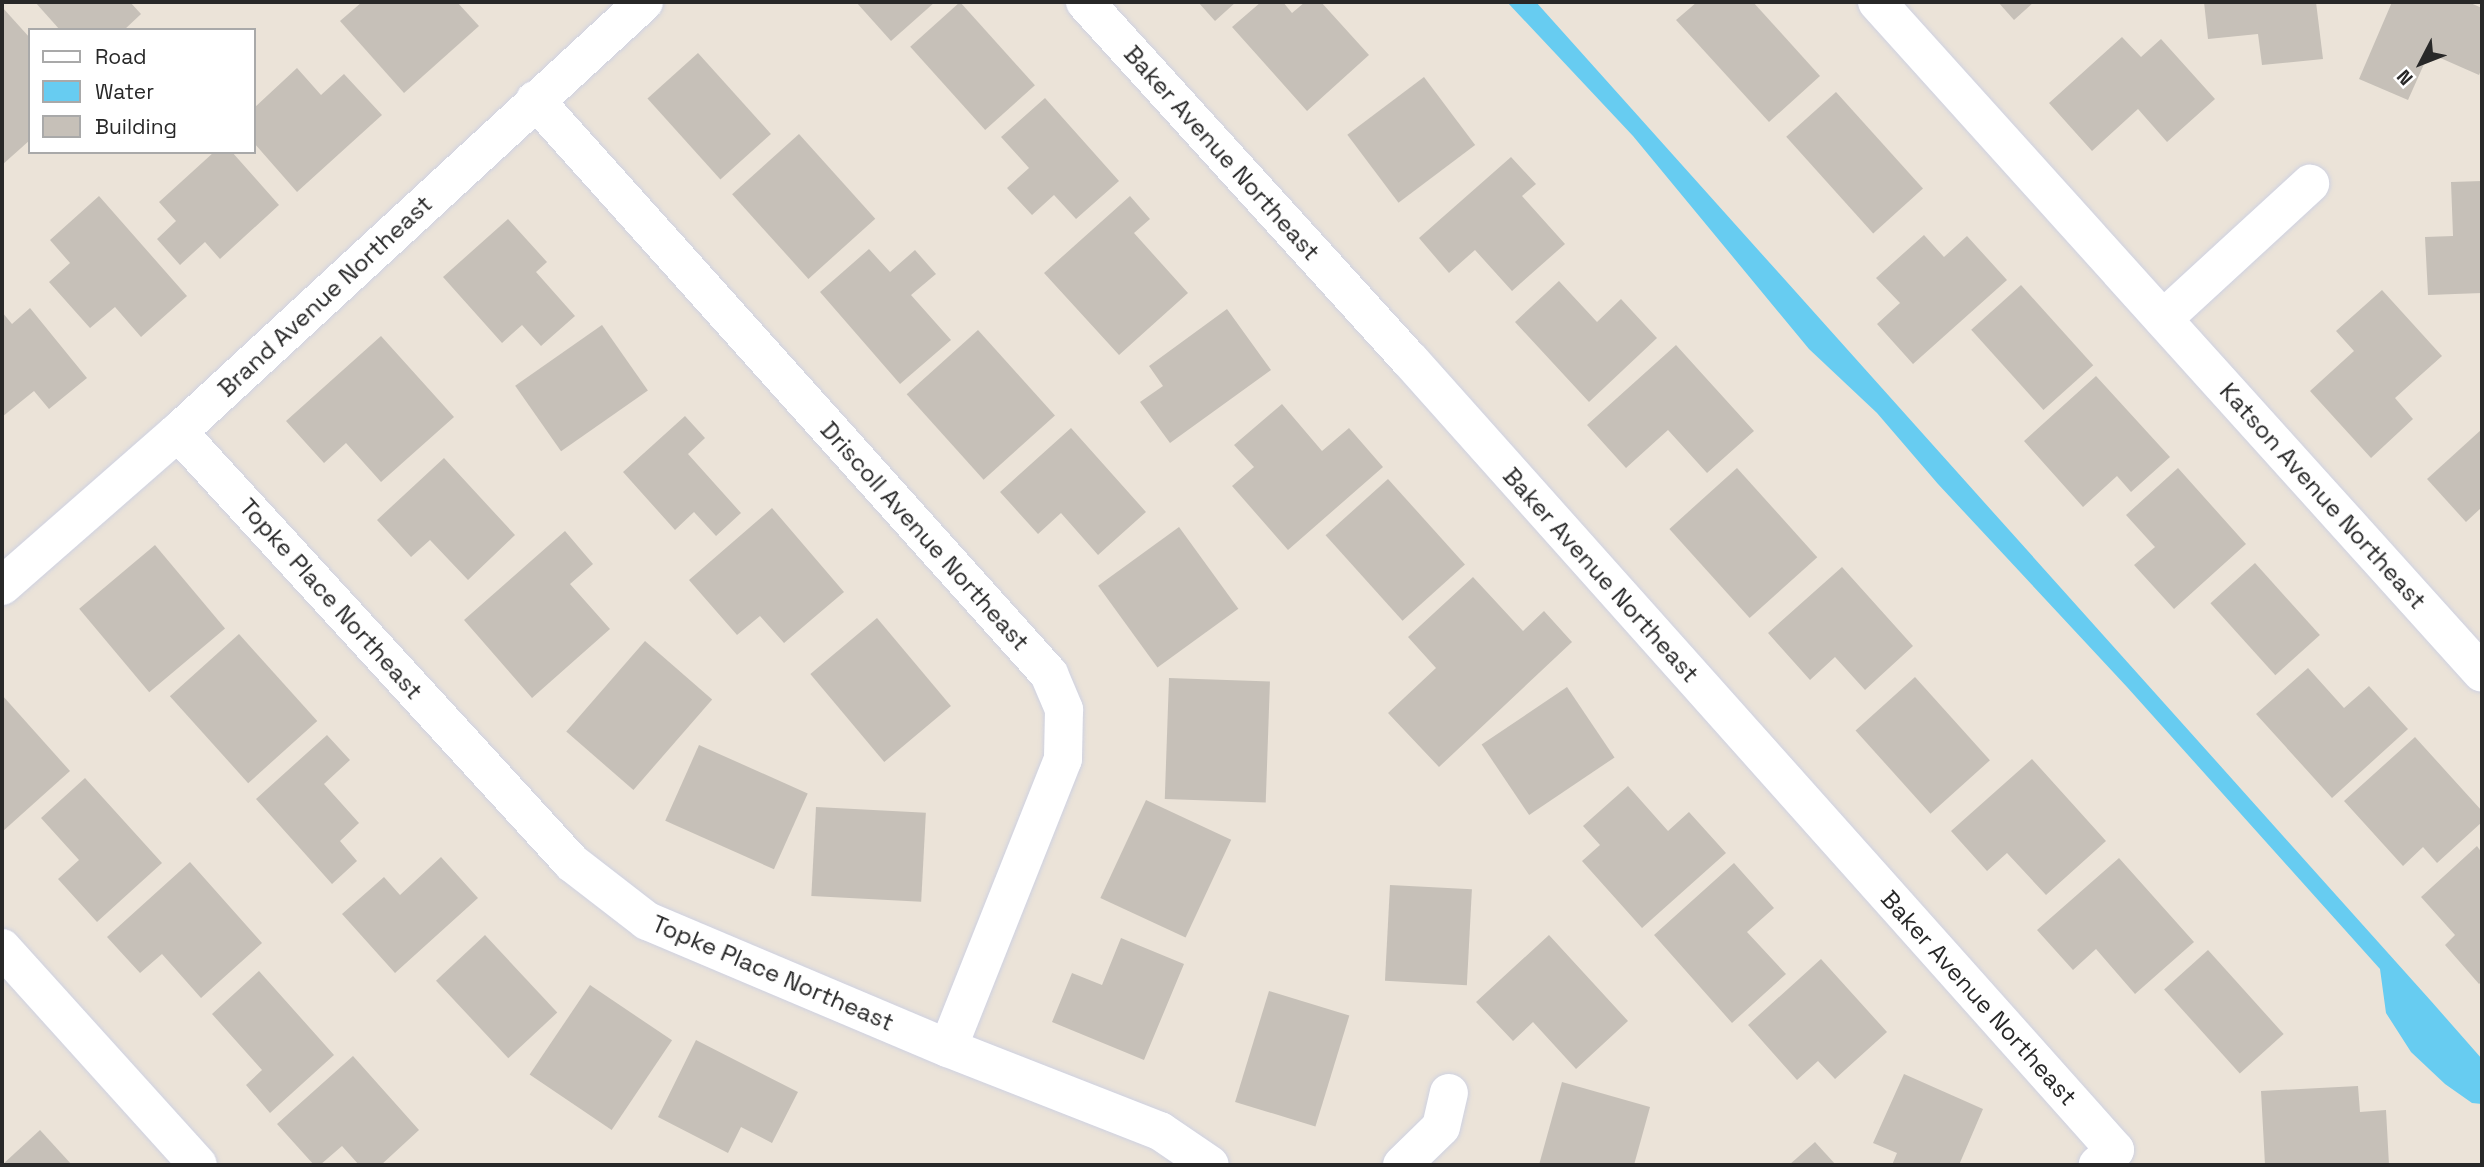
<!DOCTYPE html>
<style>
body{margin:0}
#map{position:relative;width:2484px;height:1167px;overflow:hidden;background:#ebe3d8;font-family:"Space Grotesk",sans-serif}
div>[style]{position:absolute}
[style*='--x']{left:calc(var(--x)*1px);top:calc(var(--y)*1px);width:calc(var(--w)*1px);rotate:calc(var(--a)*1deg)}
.water>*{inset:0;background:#67ccf1}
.building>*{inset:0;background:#c6c0b8;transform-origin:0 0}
.roads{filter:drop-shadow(0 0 2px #ced1e1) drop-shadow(0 0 2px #ced1e1)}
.minor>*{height:38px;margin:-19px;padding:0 19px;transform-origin:19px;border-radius:19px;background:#fff}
span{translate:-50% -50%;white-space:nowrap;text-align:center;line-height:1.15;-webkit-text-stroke:6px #fff;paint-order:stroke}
.street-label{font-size:24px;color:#282828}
.frame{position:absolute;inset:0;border:4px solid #282828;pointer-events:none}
.legend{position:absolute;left:28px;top:28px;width:228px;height:126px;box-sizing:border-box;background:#fff;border:2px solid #a9a9a9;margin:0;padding:9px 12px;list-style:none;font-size:21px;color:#282828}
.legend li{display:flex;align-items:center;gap:14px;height:35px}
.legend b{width:35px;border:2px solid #a9a9a9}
.north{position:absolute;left:2386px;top:28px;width:70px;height:70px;-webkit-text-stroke:5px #fff;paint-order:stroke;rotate:228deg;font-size:19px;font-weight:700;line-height:28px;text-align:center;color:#282828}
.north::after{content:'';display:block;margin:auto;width:24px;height:32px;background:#282828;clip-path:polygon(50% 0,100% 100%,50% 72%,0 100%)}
</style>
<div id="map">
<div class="water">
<div style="clip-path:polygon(1507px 2px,1536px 2px,2431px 1001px,2482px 1059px,2482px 1104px,2472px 1103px,2445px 1084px,2411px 1052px,2386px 1013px,2380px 969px,2127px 687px,1938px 484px,1877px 413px,1809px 349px,1633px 136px)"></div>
</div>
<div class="building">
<div style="clip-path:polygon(35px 2px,130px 2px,141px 14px,124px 30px,60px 30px)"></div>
<div style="clip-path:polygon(362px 2px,457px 2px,479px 26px,404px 93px,340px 21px)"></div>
<div style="clip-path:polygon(856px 2px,935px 2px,891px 41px)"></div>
<div style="left:960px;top:2px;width:112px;height:67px;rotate:48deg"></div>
<div style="clip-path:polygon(1198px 2px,1236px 2px,1215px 21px)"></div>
<div style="clip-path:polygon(1261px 2px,1283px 2px,1292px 13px,1305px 2px,1321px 2px,1369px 55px,1307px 111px,1232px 27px)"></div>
<div style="clip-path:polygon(1697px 2px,1753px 2px,1820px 76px,1769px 122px,1676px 20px)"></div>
<div style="clip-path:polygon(1998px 2px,2034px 2px,2014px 20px)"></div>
<div style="clip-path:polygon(2204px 2px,2316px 2px,2323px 59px,2262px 65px,2258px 34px,2208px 39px)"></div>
<div style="clip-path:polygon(2392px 2px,2468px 2px,2482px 8px,2482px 68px,2479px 75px,2429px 53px,2408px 100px,2359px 79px)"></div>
<div style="clip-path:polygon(2px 7px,30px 38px,30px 140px,2px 165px)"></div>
<div style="clip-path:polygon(2122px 37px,2141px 57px,2161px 39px,2215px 99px,2167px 142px,2138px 109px,2092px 151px,2049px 103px)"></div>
<div style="left:698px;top:53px;width:109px;height:68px;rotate:48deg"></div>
<div style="clip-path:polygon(297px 68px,321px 95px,344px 74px,382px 115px,297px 192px,254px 143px,254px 108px)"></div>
<div style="left:1424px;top:77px;width:85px;height:96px;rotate:53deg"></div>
<div style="left:1836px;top:92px;width:130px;height:67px;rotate:48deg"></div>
<div style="clip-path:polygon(1045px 98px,1119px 181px,1076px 219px,1054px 195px,1032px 215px,1007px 188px,1029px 168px,1001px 137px)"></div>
<div style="left:799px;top:134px;width:114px;height:90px;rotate:48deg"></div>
<div style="clip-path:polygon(214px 152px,232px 152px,279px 205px,220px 259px,205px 242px,180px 265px,157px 239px,176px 221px,159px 202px)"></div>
<div style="clip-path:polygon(1511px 157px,1536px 184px,1522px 196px,1565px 244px,1512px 291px,1475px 250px,1449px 273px,1419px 238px)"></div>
<div style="clip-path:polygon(2482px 181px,2482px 293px,2428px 295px,2425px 237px,2453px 236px,2451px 182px)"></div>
<div style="clip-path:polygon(99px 196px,187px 296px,141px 337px,115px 307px,90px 328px,49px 282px,70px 263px,50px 240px)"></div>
<div style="clip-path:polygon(1130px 196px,1150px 219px,1134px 233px,1188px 293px,1119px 355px,1044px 273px)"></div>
<div style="clip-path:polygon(508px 219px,547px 262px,536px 272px,575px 316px,541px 346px,522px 325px,502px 343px,443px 277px)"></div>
<div style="clip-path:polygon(1924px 235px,1944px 257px,1967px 236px,2007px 280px,1913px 364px,1877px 324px,1900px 303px,1876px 278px)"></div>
<div style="clip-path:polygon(869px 249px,890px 272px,915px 250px,936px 274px,911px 295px,951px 340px,900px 384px,820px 292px)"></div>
<div style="clip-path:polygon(1559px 281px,1597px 322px,1621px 299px,1657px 338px,1589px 402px,1515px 322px)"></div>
<div style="left:2021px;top:285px;width:108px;height:67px;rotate:48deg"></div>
<div style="clip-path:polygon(2382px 290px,2442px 356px,2395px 398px,2413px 419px,2371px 458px,2310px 391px,2354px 351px,2336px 331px)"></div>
<div style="clip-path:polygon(30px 308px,87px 378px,49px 409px,34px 391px,2px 417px,2px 312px,12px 324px)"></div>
<div style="clip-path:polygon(1227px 309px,1271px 370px,1170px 443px,1140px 402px,1163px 386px,1149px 366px)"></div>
<div style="left:602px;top:325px;width:80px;height:106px;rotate:55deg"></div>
<div style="left:978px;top:330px;width:115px;height:96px;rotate:48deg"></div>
<div style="clip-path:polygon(381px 336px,454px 417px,381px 482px,346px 443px,324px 463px,286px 421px)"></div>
<div style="clip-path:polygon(1676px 345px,1754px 431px,1707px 473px,1668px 430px,1626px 468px,1587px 425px)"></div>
<div style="clip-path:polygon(2096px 376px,2170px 457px,2131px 492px,2117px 476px,2083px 507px,2024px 441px)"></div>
<div style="clip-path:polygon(1282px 404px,1322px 451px,1349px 428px,1383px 467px,1288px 550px,1232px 486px,1254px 467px,1234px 445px)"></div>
<div style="clip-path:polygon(685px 416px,705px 438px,688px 454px,741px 513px,716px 536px,694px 512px,675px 530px,623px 472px)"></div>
<div style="clip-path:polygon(1071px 428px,1146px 512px,1098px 555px,1061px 513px,1038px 534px,1000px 492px)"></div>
<div style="clip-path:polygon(2482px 429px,2482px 507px,2466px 522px,2427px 479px)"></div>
<div style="clip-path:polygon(444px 458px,515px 535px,468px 580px,430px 540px,411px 557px,377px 520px)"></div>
<div style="left:1737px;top:468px;width:120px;height:91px;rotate:48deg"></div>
<div style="clip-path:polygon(2178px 468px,2246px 544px,2174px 609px,2134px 565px,2155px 547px,2126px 515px)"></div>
<div style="left:1388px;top:479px;width:115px;height:84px;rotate:48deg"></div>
<div style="clip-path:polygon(772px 508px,844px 592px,784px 643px,760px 616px,737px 635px,689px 580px)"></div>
<div style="left:1179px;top:527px;width:101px;height:100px;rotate:54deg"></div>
<div style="clip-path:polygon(565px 531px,593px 564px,570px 584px,610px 629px,532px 698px,464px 620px)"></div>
<div style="left:155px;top:545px;width:109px;height:99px;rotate:50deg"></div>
<div style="left:2255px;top:563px;width:97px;height:60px;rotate:48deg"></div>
<div style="clip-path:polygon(1842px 567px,1913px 646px,1865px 690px,1835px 657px,1810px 680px,1768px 633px)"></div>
<div style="clip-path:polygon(1473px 577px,1523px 631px,1544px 611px,1572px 642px,1439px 767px,1388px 713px,1436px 668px,1408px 637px)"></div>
<div style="left:877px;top:618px;width:115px;height:87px;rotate:50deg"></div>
<div style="left:239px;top:634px;width:117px;height:93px;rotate:48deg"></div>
<div style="left:645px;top:641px;width:89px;height:120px;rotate:41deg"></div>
<div style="clip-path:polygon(2308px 668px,2344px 708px,2369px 686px,2408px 729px,2332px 798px,2256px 714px)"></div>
<div style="left:1915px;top:677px;width:112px;height:80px;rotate:48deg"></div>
<div style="left:1169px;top:678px;width:101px;height:121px;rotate:2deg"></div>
<div style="left:1567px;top:687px;width:85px;height:103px;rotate:56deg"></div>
<div style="clip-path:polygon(2px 695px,70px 771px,2px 832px)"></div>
<div style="clip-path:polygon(327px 735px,350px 760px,324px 784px,359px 823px,340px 841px,357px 861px,332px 884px,256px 799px)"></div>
<div style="clip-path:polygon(2415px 737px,2482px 811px,2482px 822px,2437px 863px,2423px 847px,2403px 866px,2344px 801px)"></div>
<div style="left:699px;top:745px;width:119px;height:83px;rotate:24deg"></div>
<div style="clip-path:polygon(2032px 759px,2106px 841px,2046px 895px,2007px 853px,1987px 871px,1951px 831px)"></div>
<div style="clip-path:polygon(85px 778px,162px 863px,97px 922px,58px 879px,79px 860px,41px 818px)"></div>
<div style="clip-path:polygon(1628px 786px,1668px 831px,1689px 812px,1726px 853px,1642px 928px,1582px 861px,1600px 845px,1583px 826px)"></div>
<div style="left:1146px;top:800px;width:94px;height:108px;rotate:25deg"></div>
<div style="left:816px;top:807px;width:110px;height:89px;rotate:3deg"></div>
<div style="clip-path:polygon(2477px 846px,2482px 853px,2482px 981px,2479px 984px,2445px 945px,2455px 935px,2421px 897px)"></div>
<div style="clip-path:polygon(441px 857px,478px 898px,395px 973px,342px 914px,384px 877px,400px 895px)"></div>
<div style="clip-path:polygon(2119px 858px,2194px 942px,2135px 994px,2096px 949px,2073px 970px,2037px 930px)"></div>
<div style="clip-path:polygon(190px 862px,262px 943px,201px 998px,162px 954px,140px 973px,107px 937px)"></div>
<div style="clip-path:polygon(1734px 863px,1774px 908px,1747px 932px,1786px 974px,1732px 1023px,1654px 935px)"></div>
<div style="left:1390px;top:885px;width:82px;height:96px;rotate:3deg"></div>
<div style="left:485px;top:935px;width:106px;height:67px;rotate:47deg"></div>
<div style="clip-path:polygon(1549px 935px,1628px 1021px,1576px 1069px,1533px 1022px,1513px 1041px,1476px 1002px)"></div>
<div style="clip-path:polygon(1121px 938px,1184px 964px,1144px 1060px,1052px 1022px,1072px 973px,1102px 985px)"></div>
<div style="left:2208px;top:950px;width:113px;height:59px;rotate:48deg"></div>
<div style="clip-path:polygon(1821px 959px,1887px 1032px,1835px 1079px,1818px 1061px,1797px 1080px,1748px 1025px)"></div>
<div style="clip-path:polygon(259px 971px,334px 1055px,270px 1113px,246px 1085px,262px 1070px,212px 1014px)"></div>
<div style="left:590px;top:985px;width:99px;height:108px;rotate:34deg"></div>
<div style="left:1269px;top:991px;width:84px;height:116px;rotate:17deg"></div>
<div style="clip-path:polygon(696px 1040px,798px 1092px,772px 1143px,741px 1127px,728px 1153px,658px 1117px)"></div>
<div style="clip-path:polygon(353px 1056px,419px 1130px,381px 1165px,359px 1165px,342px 1146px,320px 1165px,314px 1165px,277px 1124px)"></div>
<div style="clip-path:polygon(1904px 1074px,1983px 1109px,1959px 1165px,1892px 1165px,1897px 1153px,1873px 1143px)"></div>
<div style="clip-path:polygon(1562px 1082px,1650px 1107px,1634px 1165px,1539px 1165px)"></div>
<div style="clip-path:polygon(2358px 1086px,2360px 1112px,2386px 1110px,2389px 1165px,2265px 1165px,2261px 1091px)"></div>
<div style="clip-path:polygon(40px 1130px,72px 1165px,2px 1165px)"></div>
<div style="clip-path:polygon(1815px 1142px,1836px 1165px,1789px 1165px)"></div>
</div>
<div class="roads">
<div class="minor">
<div style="--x:1085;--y:2;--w:482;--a:47.8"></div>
<div style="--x:1409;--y:359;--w:1060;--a:48.25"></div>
<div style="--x:2115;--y:1150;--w:23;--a:139"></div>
<div style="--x:1877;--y:2;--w:903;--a:47.96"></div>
<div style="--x:535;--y:100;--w:771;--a:48.16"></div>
<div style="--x:1049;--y:674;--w:39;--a:67"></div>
<div style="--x:1064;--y:710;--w:49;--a:91.2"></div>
<div style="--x:1063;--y:759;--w:311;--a:111.7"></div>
<div style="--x:2163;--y:319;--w:200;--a:-42.6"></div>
<div style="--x:178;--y:432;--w:584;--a:47.57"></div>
<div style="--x:572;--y:863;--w:95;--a:37.7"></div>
<div style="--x:647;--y:921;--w:327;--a:22.9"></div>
<div style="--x:948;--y:1048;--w:228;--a:21.4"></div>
<div style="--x:1160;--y:1131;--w:60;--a:34.2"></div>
<div style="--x:2;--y:586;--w:234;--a:-41.2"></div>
<div style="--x:178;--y:432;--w:634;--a:-42.7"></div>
<div style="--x:2;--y:948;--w:292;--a:47.9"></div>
<div style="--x:1402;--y:1165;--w:54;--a:-44.3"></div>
<div style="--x:1441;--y:1127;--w:35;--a:-77"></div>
</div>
</div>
<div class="street-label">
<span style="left:1222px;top:153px;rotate:48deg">Baker Avenue Northeast</span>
<span style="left:325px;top:296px;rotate:-43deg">Brand Avenue Northeast</span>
<span style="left:2323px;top:496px;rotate:48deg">Katson Avenue Northeast</span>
<span style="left:925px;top:536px;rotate:48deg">Driscoll Avenue Northeast</span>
<span style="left:1601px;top:575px;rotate:48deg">Baker Avenue Northeast</span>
<span style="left:331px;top:599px;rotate:48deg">Topke Place Northeast</span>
<span style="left:773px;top:973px;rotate:23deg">Topke Place Northeast</span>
<span style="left:1979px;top:998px;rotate:48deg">Baker Avenue Northeast</span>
</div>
<div class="frame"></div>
<ul class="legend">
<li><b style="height:9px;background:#fff"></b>Road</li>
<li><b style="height:19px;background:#67ccf1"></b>Water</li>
<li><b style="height:19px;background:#c6c0b8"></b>Building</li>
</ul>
<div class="north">N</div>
</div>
